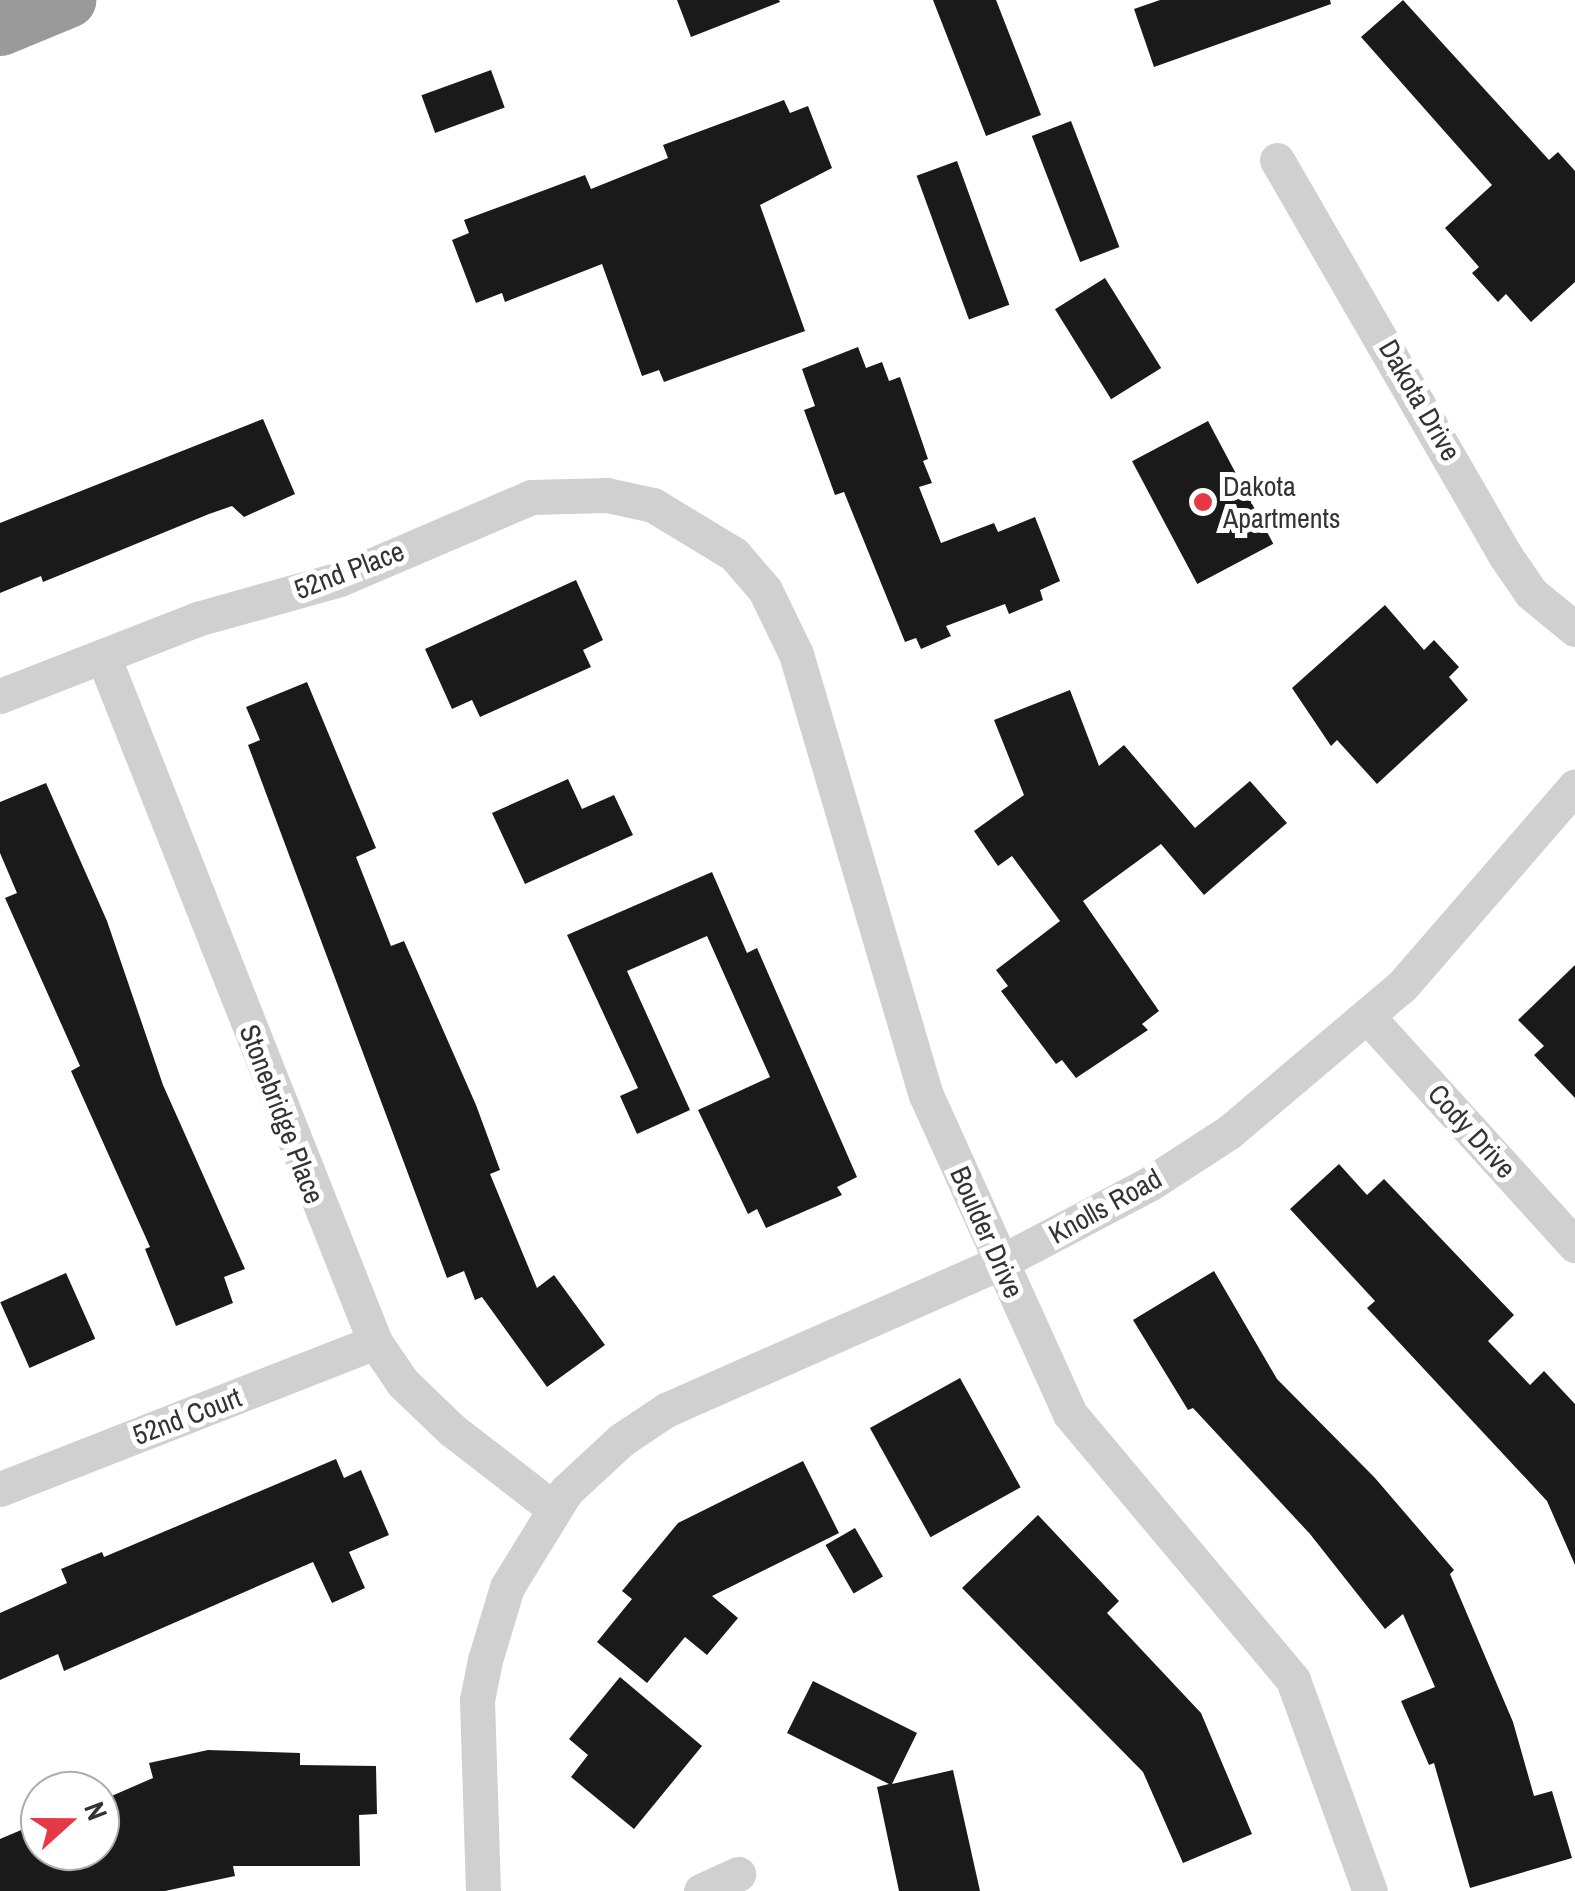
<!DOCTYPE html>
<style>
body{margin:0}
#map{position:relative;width:1575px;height:1891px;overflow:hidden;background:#fff;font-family:"Archivo Narrow",sans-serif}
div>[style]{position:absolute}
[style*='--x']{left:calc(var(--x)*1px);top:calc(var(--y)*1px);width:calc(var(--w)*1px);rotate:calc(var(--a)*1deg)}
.building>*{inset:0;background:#1a1a1a;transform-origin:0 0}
.street>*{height:35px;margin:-17.5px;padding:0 17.5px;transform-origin:17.5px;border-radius:17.5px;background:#d0d0d0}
.highway>*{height:55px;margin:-27.5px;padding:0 27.5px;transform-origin:27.5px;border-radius:27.5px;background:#9a9a9a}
.dots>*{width:28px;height:28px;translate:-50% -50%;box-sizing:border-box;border:5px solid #fff;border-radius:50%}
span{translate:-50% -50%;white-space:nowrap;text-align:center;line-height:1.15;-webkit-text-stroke:10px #fff;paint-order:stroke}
.street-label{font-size:28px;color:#333}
.poi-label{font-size:28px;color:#333}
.left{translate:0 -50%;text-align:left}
.north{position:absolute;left:20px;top:1771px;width:100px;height:100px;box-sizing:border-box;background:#fff;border:2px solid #adadad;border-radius:50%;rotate:69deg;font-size:28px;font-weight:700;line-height:40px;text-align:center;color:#333}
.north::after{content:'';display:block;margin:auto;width:35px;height:45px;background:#e63946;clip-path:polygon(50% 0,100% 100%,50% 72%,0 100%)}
</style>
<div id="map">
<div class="building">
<div style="clip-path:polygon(677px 0,779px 0,780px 2px,691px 37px)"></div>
<div style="clip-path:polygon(933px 0,996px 0,1041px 115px,986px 136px)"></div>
<div style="clip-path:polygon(1160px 0,1330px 0,1331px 4px,1154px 67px,1134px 9px)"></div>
<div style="clip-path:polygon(1403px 0,1549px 160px,1558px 152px,1575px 171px,1575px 282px,1531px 322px,1506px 294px,1498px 302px,1472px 273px,1479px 267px,1445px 228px,1492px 185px,1361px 37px)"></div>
<div style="left:491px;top:70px;width:40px;height:74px;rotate:70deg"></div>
<div style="clip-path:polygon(784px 100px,790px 113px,808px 106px,832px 168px,760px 205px,805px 331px,664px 382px,659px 370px,642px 376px,602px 264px,505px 302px,502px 293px,476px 303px,452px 240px,469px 233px,464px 220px,585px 175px,591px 189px,668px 158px,663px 145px)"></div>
<div style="left:1071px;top:121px;width:135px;height:42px;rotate:69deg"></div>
<div style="left:957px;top:161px;width:153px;height:43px;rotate:70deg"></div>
<div style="left:1105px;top:278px;width:106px;height:59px;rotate:58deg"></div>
<div style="clip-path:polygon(858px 347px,866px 368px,882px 362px,889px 381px,900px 377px,928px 459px,923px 461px,932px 483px,919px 487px,941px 543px,994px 523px,998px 532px,1035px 517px,1060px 581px,1040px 590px,1043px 600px,1009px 614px,1005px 604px,946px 626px,951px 636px,921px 649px,916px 638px,905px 642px,844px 492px,835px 495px,804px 410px,815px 406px,802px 369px)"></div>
<div style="clip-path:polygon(263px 419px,295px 494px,244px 517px,232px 506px,209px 514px,43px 582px,41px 576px,0 593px,0 523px)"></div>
<div style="left:1208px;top:421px;width:139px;height:86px;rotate:62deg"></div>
<div style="clip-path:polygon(576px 580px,603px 640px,583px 650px,591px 667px,480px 717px,472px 700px,452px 709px,425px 649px)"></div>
<div style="clip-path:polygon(1385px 605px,1424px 650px,1434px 640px,1459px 667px,1449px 677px,1468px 700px,1377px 784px,1337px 740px,1331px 746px,1292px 688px)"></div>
<div style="clip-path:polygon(307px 682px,376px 848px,356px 857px,391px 946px,404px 941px,476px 1105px,500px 1170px,490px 1174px,537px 1288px,554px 1275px,605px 1345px,547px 1387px,482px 1297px,475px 1300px,464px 1271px,447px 1278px,248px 745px,260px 740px,246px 707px)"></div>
<div style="clip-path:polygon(1070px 690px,1099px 766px,1124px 745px,1195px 828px,1250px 781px,1287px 823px,1204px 895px,1161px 844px,1083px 901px,1159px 1011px,1142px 1024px,1148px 1030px,1076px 1078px,1062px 1060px,1056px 1064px,1001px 991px,1008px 986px,996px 970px,1060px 921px,1012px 856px,998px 866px,974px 831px,1024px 795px,994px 720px)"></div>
<div style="clip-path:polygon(568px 779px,582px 809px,614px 795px,633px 835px,525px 884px,492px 813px)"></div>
<div style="clip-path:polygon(46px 783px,107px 921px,163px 1085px,245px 1269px,224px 1277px,233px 1303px,176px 1326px,145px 1249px,150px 1247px,71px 1071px,80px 1066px,5px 898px,17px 893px,0 853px,0 802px)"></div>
<div style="clip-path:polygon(712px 872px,747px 953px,757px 948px,857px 1177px,837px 1187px,842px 1195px,766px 1228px,757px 1209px,748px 1214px,698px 1110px,770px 1077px,707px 936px,627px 971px,690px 1110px,637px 1134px,620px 1096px,638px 1088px,567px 935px)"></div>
<div style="clip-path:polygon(1575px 965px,1575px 1098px,1534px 1055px,1544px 1046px,1518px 1020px)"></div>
<div style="clip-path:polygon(1339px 1164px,1367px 1195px,1384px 1179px,1514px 1315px,1488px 1341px,1530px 1385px,1544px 1371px,1575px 1404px,1575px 1565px,1547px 1501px,1367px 1308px,1375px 1301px,1290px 1209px)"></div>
<div style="clip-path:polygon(1214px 1271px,1277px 1379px,1375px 1478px,1454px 1570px,1450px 1574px,1513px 1722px,1534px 1796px,1552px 1791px,1572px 1858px,1470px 1888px,1434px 1763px,1429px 1765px,1401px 1701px,1435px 1687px,1403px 1614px,1385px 1629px,1310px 1534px,1193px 1408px,1188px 1410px,1133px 1320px)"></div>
<div style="left:66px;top:1273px;width:72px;height:72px;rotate:66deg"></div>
<div style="left:960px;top:1378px;width:125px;height:103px;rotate:61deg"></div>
<div style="clip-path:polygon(336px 1459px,344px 1478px,361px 1470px,389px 1535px,349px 1552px,365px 1588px,332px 1603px,313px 1562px,64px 1671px,58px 1654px,0 1680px,0 1613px,67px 1583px,61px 1569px,102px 1552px,104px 1557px)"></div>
<div style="clip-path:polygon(803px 1461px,839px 1533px,712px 1596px,738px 1618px,707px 1655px,685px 1637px,647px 1683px,597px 1642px,632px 1599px,622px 1591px,678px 1523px)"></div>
<div style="clip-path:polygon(1038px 1515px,1119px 1601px,1107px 1613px,1201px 1713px,1252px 1834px,1183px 1863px,1143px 1772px,962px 1588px)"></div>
<div style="left:855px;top:1528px;width:56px;height:34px;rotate:60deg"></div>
<div style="clip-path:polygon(620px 1677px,702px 1746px,634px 1829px,571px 1777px,588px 1755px,569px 1739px)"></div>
<div style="clip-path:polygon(813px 1681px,917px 1733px,892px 1784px,953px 1770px,980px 1891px,899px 1891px,877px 1787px,889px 1784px,787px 1733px)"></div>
<div style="clip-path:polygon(208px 1750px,300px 1753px,300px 1765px,376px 1766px,377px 1814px,359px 1815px,360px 1866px,233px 1866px,235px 1876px,165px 1891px,0 1891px,0 1839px,40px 1822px,40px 1851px,100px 1851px,100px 1801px,153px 1778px,149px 1763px)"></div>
</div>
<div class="street">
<div style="--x:1277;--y:160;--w:456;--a:60"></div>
<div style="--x:1505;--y:555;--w:46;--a:55.6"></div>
<div style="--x:1531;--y:593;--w:57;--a:39.3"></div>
<div style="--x:103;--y:656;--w:738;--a:68.37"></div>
<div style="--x:375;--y:1342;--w:50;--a:55.7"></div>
<div style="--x:403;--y:1383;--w:68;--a:43.8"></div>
<div style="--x:452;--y:1430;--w:128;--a:37.7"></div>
<div style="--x:0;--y:696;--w:212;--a:-21.3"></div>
<div style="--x:197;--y:619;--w:148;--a:-15.6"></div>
<div style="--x:340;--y:579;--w:208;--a:-23.2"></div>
<div style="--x:531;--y:497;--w:76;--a:-1.5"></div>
<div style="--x:607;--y:495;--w:47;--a:12.3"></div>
<div style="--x:653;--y:505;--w:95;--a:31.2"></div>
<div style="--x:734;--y:554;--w:48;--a:49.3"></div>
<div style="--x:765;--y:590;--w:71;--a:64.2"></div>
<div style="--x:796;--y:654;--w:460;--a:73.6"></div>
<div style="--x:926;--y:1095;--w:350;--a:65.7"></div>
<div style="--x:1070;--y:1414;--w:347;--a:50"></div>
<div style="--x:1293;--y:1680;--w:225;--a:70"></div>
<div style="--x:1368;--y:1017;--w:308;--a:47.8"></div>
<div style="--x:0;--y:1489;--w:403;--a:-21.4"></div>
<div style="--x:483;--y:1891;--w:191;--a:-91.8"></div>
<div style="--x:477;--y:1700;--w:41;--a:-78.7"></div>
<div style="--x:485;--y:1660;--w:76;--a:-73.2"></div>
<div style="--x:507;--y:1587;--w:113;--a:-58.4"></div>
<div style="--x:566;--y:1491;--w:75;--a:-42.8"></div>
<div style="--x:621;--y:1440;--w:54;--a:-33.7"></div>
<div style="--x:666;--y:1410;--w:366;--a:-23.8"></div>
<div style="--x:1001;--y:1262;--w:167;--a:-27.8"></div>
<div style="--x:1149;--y:1184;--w:95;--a:-33"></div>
<div style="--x:1229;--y:1132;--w:226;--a:-40.2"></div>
<div style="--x:1402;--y:986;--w:264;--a:-49.1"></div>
<div style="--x:701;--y:1891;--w:41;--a:-24.7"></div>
</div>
<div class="highway">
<div style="--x:0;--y:28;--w:74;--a:-22.4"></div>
</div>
<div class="dots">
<div style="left:1203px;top:502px;background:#e63946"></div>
</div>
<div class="street-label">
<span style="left:1420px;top:400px;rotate:60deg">Dakota Drive</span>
<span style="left:349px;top:570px;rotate:-21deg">52nd Place</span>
<span style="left:282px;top:1114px;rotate:69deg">Stonebridge Place</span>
<span style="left:1472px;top:1131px;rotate:48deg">Cody Drive</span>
<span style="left:1105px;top:1206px;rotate:-29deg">Knolls Road</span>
<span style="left:987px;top:1232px;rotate:66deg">Boulder Drive</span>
<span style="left:187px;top:1416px;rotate:-21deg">52nd Court</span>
</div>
<div class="poi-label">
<span class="left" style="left:1223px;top:502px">Dakota<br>Apartments</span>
</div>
<div class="north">N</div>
</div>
